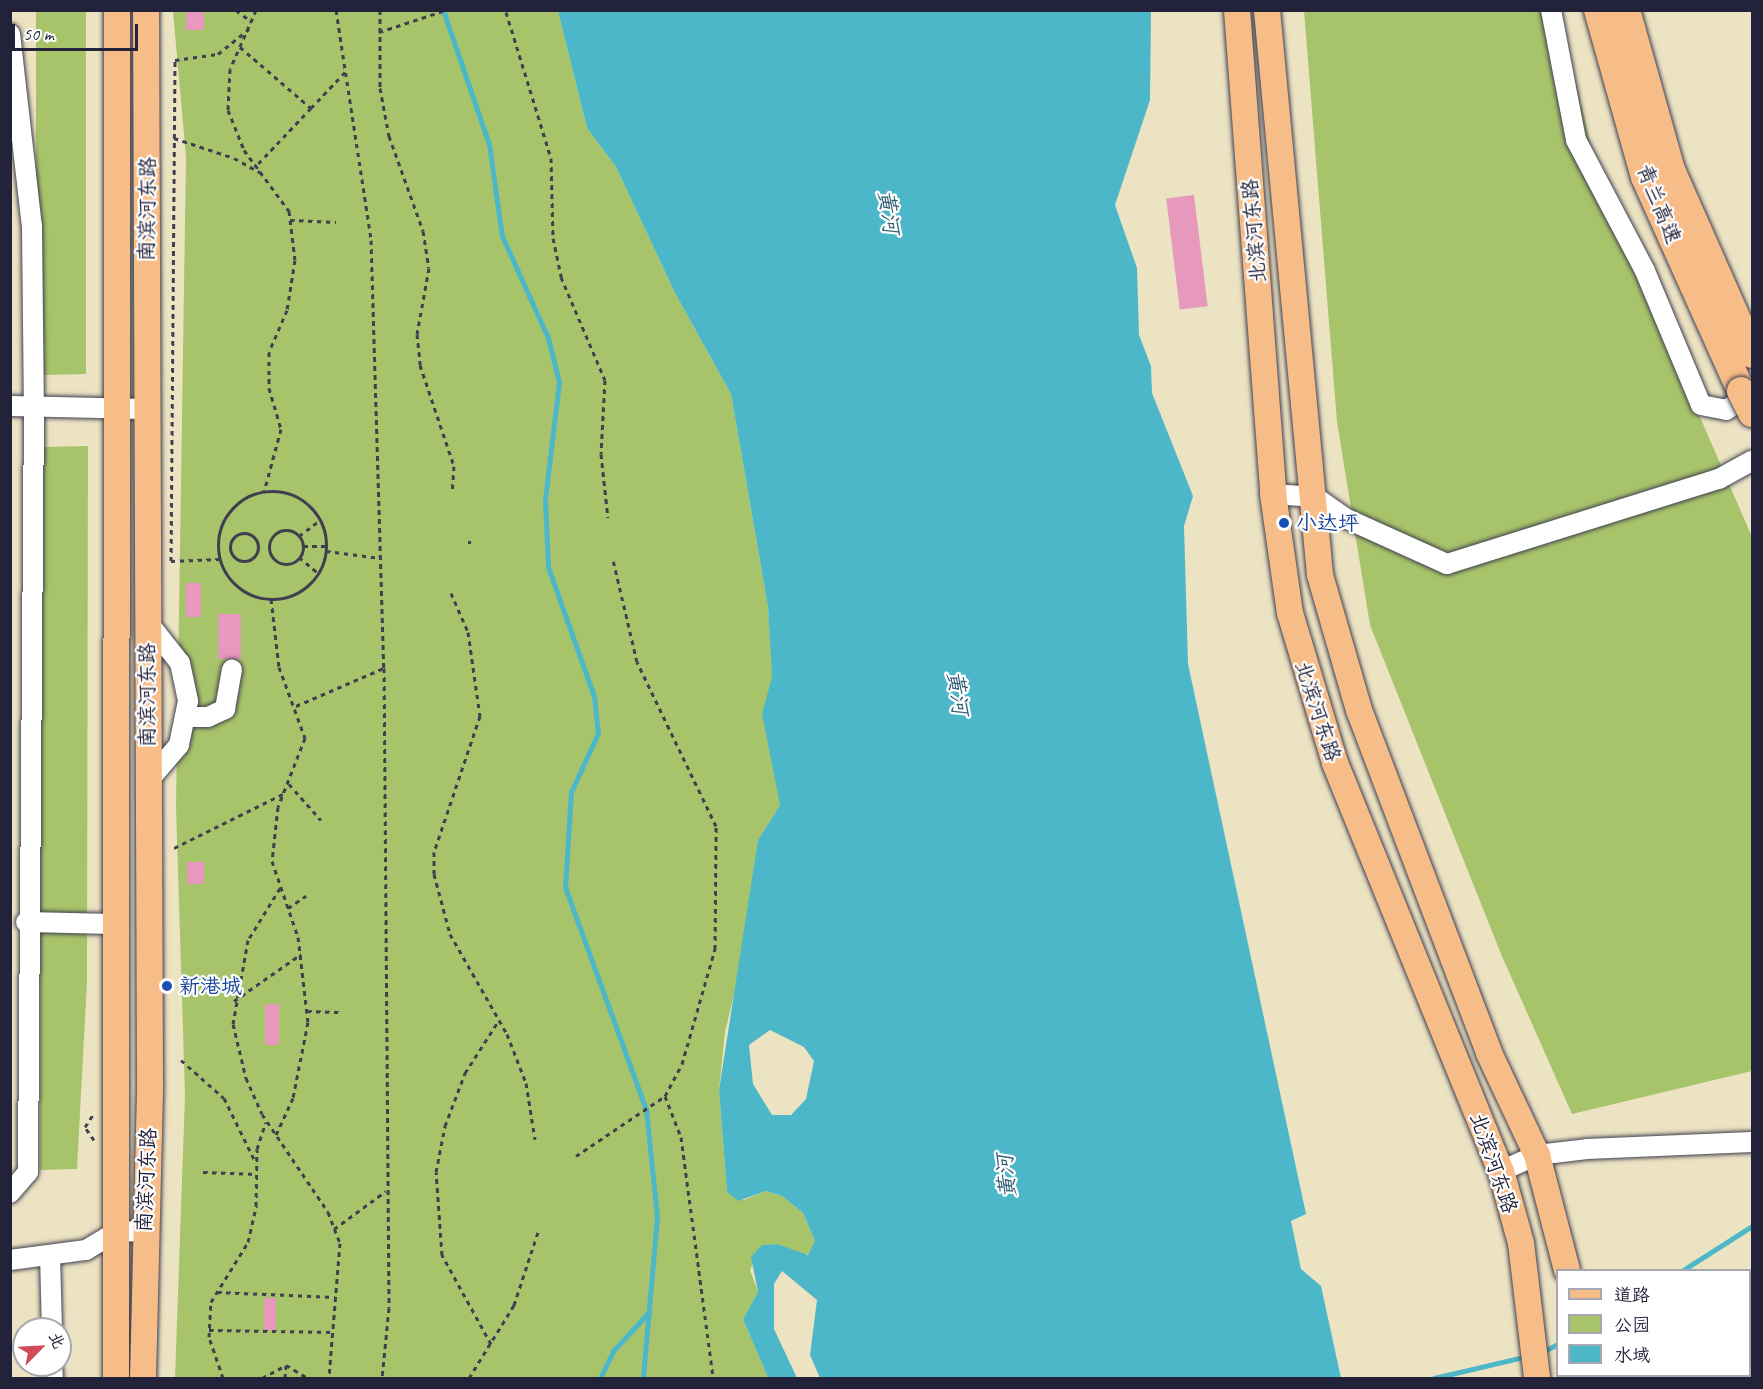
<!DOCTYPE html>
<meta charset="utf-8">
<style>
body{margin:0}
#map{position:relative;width:1763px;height:1389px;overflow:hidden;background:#ece3c3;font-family:Caveat,"LXGW WenKai TC",sans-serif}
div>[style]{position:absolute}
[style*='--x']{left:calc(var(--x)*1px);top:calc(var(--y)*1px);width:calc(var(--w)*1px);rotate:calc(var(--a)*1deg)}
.green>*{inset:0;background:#a8c46a}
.water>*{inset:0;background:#4cb7c8}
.stream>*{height:5px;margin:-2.5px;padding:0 2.5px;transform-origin:2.5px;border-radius:2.5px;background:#4cb7c8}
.building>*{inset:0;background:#e698bd;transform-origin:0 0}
.path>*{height:3px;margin-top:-1.5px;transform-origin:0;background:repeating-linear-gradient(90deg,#403f4f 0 4.5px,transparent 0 9px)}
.path>.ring{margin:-1.5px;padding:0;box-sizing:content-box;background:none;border:3px solid #403f4f;border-radius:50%}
.roads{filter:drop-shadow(0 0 2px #403f4f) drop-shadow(0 0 2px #403f4f)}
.minor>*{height:20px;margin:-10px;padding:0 10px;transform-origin:10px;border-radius:10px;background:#fff}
.major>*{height:26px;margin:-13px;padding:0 13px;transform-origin:13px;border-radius:13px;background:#f7bd88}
.highway>*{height:28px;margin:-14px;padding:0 14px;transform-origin:14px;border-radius:14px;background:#f7bd88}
.bridges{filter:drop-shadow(0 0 2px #403f4f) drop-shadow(0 0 2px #403f4f)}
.highway-bridge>*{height:28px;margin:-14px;padding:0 14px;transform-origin:14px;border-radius:14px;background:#f7bd88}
.dots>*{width:16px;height:16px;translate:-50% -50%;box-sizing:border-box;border:3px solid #fff;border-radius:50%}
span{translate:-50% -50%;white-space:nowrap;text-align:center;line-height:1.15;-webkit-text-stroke:4.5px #fff;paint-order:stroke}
.street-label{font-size:21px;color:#22223b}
.transit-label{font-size:21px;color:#164399}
.left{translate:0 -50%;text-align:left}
.water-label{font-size:22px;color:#335e73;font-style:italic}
.frame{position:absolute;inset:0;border:12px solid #22223b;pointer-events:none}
.legend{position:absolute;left:1556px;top:1269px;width:195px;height:108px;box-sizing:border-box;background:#fff;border:2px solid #a7a7b1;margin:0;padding:8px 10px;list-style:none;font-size:18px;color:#22223b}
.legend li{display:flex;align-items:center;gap:12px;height:30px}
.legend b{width:30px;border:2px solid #a7a7b1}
.north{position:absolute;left:12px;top:1317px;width:60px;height:60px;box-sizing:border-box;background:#fff;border:2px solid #a7a7b1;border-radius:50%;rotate:66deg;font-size:16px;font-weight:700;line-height:24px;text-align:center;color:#22223b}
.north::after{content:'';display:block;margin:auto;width:21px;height:27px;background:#d1495b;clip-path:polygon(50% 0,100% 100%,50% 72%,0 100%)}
.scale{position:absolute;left:12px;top:24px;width:126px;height:27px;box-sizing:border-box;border:3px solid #22223b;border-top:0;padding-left:8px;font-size:18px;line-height:21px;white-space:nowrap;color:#22223b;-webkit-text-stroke:4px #fff;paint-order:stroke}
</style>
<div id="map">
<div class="green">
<div style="clip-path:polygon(36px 11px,86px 11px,86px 374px,44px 375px,36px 204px)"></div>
<div style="clip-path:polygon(173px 11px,558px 11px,587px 128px,616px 167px,675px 293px,731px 394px,768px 607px,780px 805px,758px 840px,743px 957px,725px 1032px,719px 1090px,727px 1192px,744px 1200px,766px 1191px,782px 1196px,803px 1213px,815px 1241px,813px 1251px,802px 1257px,777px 1244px,762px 1245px,750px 1270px,758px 1292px,743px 1319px,768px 1378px,175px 1378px,185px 1095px,176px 807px,186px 157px)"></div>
<div style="clip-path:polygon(1304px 11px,1559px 11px,1601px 188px,1752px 537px,1752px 1071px,1572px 1114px,1501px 954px,1370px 625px,1337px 422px)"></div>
<div style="clip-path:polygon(88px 446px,87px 982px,77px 1169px,40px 1170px,40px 447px)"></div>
</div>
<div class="water">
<div style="clip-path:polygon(evenodd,558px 11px,1151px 11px,1150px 100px,1115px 205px,1137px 268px,1139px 335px,1151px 366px,1152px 393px,1193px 496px,1184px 526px,1188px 664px,1306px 1214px,1291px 1221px,1301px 1269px,1321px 1286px,1341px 1378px,820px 1378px,810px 1355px,817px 1300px,782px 1271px,774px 1284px,774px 1329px,797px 1378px,768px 1378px,743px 1319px,758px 1292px,751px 1257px,762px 1245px,777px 1244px,808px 1255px,815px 1241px,803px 1213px,782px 1196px,766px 1191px,738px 1201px,727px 1192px,719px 1090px,758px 840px,780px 805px,762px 714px,772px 677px,768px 607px,731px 394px,675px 293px,616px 167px,587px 128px,558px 11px,770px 1030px,804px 1047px,814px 1061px,806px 1099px,791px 1115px,772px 1115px,753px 1084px,749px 1045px,770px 1030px)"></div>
</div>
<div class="stream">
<div style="--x:443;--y:10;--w:142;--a:71.1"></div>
<div style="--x:489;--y:144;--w:93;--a:82"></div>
<div style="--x:502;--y:236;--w:112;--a:65.7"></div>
<div style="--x:548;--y:338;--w:45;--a:76"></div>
<div style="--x:559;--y:382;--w:119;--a:96.8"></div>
<div style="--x:545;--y:500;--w:67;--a:87.4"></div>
<div style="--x:548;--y:567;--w:137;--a:70.4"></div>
<div style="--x:594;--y:696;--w:37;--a:84"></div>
<div style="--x:598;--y:733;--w:65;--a:114.6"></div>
<div style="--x:571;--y:792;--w:95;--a:93.6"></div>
<div style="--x:565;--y:887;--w:236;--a:70"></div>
<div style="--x:646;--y:1109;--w:109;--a:84.2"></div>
<div style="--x:657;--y:1217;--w:162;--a:95"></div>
<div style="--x:1683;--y:1270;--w:82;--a:-32.5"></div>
<div style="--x:1540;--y:1353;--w:20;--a:-27"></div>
<div style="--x:600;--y:1378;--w:30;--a:-64"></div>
<div style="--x:613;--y:1351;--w:53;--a:-47.3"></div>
<div style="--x:1434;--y:1378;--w:97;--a:-13.2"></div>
</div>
<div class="building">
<div style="left:186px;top:10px;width:18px;height:20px"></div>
<div style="left:1194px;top:195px;width:112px;height:28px;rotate:83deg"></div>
<div style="left:186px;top:583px;width:15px;height:34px"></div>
<div style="left:218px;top:614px;width:23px;height:45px"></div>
<div style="left:187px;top:862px;width:17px;height:22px"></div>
<div style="left:265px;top:1004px;width:14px;height:41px"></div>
<div style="left:264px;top:1298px;width:12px;height:32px"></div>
</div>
<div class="path">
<div style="--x:236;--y:10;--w:20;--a:37"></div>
<div style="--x:256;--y:10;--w:64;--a:113.8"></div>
<div style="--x:230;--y:69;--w:41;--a:92.8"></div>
<div style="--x:228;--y:110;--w:43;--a:68.2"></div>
<div style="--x:244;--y:150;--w:76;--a:53.6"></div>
<div style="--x:289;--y:211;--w:49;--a:83"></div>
<div style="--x:295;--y:260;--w:51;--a:99.1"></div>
<div style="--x:287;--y:310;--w:46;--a:113.2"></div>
<div style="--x:269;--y:352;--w:36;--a:90"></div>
<div style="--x:269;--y:388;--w:43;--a:73.7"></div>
<div style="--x:281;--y:429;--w:65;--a:105.1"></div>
<div style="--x:336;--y:10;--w:233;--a:81.3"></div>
<div style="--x:371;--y:240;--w:428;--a:88.3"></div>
<div style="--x:384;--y:668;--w:640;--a:89.55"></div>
<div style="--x:389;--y:1308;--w:70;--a:95.7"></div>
<div style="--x:380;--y:10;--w:78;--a:90"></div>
<div style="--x:380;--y:88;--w:49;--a:79.4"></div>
<div style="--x:389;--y:136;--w:101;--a:70.3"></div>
<div style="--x:423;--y:231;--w:37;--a:81"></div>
<div style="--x:429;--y:268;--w:67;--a:100.3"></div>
<div style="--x:417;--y:334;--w:31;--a:84"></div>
<div style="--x:420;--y:365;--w:107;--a:71.4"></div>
<div style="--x:454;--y:466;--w:26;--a:94"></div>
<div style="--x:506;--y:12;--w:153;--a:72.9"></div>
<div style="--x:551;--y:158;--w:80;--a:88.6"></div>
<div style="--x:553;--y:238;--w:40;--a:78"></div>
<div style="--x:561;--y:277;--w:112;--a:66.9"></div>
<div style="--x:605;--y:380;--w:74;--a:93.1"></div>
<div style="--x:601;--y:454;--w:64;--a:83.8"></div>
<div style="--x:379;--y:32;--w:71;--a:-18.2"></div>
<div style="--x:240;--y:47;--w:94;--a:40.7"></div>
<div style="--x:311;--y:108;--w:79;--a:133.5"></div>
<div style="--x:311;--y:108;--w:52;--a:-46.5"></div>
<div style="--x:174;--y:138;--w:63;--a:18.4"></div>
<div style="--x:234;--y:158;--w:31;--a:29"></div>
<div style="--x:290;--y:220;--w:46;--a:2.5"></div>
<div class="ring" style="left:218px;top:491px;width:105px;height:105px"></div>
<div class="ring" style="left:269px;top:530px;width:31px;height:31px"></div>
<div class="ring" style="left:230px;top:533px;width:25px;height:25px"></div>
<div style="--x:299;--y:536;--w:26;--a:-37"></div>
<div style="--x:468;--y:542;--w:3;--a:0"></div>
<div style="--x:303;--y:546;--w:22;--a:0"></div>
<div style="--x:326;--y:551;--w:55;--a:7.3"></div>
<div style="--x:299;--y:557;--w:25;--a:40"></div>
<div style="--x:220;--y:559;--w:49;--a:177.7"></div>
<div style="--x:171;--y:561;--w:501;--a:-89.54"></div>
<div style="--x:175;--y:60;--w:43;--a:-7.9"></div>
<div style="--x:218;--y:54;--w:40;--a:-39"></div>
<div style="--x:451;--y:593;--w:43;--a:66.4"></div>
<div style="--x:468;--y:632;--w:85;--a:81.9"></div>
<div style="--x:480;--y:716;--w:144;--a:108.7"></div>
<div style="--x:434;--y:852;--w:22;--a:90"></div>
<div style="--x:434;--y:874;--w:62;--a:75.1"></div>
<div style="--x:450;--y:934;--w:115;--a:60.3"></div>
<div style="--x:507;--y:1034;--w:53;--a:68.8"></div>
<div style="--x:526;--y:1083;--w:57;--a:80.9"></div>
<div style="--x:271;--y:599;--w:68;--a:83.3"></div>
<div style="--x:279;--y:667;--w:76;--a:69.9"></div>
<div style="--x:305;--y:738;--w:74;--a:111.4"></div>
<div style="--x:278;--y:807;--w:54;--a:96.3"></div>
<div style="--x:272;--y:861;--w:80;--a:71.1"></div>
<div style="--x:298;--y:937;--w:86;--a:83.3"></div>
<div style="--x:308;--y:1022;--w:77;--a:101.2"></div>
<div style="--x:293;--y:1098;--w:43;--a:114.8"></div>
<div style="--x:296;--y:706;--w:96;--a:-23.4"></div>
<div style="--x:289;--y:784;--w:48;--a:48.4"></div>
<div style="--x:174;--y:848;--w:122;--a:-26.4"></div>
<div style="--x:280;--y:888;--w:61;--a:121.6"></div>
<div style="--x:248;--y:940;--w:85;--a:100.1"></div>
<div style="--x:233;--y:1024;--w:56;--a:76.5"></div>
<div style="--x:246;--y:1078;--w:39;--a:66"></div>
<div style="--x:262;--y:1114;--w:118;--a:56"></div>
<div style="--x:328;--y:1212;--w:33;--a:69"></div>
<div style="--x:340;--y:1243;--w:135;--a:94.7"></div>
<div style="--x:288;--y:908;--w:22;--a:-34"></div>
<div style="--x:234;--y:1001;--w:82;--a:-35"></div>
<div style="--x:307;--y:1011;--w:35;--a:2"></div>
<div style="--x:181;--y:1060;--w:57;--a:41.5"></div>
<div style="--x:224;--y:1098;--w:72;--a:63.8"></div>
<div style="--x:665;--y:1096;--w:44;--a:68.7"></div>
<div style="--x:681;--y:1137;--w:243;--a:82.4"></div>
<div style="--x:94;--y:1140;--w:16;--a:-125"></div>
<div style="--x:85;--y:1127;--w:17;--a:-57"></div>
<div style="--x:576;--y:1156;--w:107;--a:-34"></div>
<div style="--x:665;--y:1096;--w:36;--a:-62"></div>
<div style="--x:682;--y:1064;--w:120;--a:-74"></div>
<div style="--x:715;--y:949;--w:123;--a:-89.5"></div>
<div style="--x:716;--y:826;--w:182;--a:-115.7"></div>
<div style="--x:637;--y:662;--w:105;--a:-103.2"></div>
<div style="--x:203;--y:1172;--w:54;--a:2.1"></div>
<div style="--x:334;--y:1229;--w:64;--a:-36.2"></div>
<div style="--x:217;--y:1292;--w:118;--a:2.4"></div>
<div style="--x:209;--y:1330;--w:124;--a:0.9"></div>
<div style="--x:491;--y:1344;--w:102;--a:-118.8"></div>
<div style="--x:442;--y:1255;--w:83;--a:-94.1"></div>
<div style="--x:436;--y:1172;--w:47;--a:-78.9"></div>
<div style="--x:445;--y:1126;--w:57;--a:-69.3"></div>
<div style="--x:465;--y:1073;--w:63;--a:-57.3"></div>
<div style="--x:223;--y:1378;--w:43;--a:-108.9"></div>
<div style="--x:209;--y:1337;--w:35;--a:-87"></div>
<div style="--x:211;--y:1302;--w:70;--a:-58.3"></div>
<div style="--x:248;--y:1242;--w:37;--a:-77"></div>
<div style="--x:256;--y:1206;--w:57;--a:-89"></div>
<div style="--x:257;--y:1149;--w:28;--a:-72"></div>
<div style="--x:262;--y:1378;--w:27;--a:-28"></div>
<div style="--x:286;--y:1365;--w:26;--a:31"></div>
<div style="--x:285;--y:1378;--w:13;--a:-86"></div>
<div style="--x:469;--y:1378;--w:86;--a:-58.3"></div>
<div style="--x:514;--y:1305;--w:77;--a:-71.8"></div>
</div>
<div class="roads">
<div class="minor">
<div style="--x:1551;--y:10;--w:132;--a:79.1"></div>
<div style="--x:1576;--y:140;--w:148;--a:62.2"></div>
<div style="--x:1645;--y:271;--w:145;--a:67.3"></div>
<div style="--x:1701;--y:405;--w:25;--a:11"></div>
<div style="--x:1726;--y:410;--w:31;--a:-32"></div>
<div style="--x:10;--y:34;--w:193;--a:83.5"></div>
<div style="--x:32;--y:226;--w:177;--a:89.4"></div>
<div style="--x:34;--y:403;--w:769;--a:90.45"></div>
<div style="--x:28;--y:1172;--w:28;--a:131"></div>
<div style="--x:10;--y:406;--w:135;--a:1.3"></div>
<div style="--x:1273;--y:494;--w:42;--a:4.1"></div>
<div style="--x:1315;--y:497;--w:37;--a:35"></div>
<div style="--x:1345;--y:518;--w:112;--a:24.3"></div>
<div style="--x:1447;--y:564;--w:285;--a:-17.4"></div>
<div style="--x:1719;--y:479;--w:38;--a:-29"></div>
<div style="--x:146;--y:620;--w:55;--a:51.7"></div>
<div style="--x:180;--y:663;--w:39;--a:78"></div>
<div style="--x:188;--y:701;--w:45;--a:101.6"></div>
<div style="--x:179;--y:745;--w:48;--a:130.7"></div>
<div style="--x:185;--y:717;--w:23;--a:0"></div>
<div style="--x:208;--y:717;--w:19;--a:-25"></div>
<div style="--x:225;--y:709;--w:40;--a:-80"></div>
<div style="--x:26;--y:922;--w:88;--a:1.3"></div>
<div style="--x:1501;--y:1171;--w:39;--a:-24"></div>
<div style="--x:1537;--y:1155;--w:50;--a:-6.8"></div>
<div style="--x:1587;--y:1149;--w:165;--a:-2.4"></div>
<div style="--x:50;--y:1255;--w:74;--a:88.5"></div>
<div style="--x:10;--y:1260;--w:77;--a:-7.5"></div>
<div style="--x:86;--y:1250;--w:35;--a:-31"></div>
<div style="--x:116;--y:1232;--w:26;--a:-2"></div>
<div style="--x:52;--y:1365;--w:13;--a:86"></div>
</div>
<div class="major">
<div style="--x:1237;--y:10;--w:485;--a:85.7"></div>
<div style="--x:1273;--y:494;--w:120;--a:81.9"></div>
<div style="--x:1290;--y:613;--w:157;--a:73.3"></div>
<div style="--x:1335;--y:763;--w:440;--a:67.9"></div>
<div style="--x:1501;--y:1171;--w:75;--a:74.5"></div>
<div style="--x:1521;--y:1243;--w:136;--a:83.2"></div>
<div style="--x:1267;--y:10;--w:567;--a:84.64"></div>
<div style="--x:1320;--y:575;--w:141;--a:73.9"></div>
<div style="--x:1359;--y:710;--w:367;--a:69.2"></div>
<div style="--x:1489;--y:1053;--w:113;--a:64.8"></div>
<div style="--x:1537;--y:1155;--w:119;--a:75.4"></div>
<div style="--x:1582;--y:1376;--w:2;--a:90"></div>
<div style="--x:116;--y:1378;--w:1368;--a:-89.96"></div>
<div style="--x:143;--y:1378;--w:293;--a:-88.6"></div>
<div style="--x:150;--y:1085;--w:1075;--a:-90.21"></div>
</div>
<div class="highway">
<div style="--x:1598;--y:10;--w:173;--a:74.3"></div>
<div style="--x:1645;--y:177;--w:235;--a:65.8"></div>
<div style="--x:1626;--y:10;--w:166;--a:74.3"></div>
<div style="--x:1671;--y:170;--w:201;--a:66.2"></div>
</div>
</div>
<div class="bridges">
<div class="highway-bridge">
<div style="--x:1741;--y:391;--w:25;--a:63"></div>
</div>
</div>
<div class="dots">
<div style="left:1284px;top:523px;background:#1a4fb4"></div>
<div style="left:167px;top:986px;background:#1a4fb4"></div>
</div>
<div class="street-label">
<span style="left:1659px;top:204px;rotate:68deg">青兰高速</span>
<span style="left:147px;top:209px;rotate:-89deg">南滨河东路</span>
<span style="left:1254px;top:231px;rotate:-95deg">北滨河东路</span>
<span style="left:147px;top:695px;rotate:-90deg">南滨河东路</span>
<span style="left:1318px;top:711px;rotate:72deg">北滨河东路</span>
<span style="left:1494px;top:1163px;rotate:71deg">北滨河东路</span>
<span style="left:146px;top:1180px;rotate:-87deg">南滨河东路</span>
</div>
<div class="transit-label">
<span class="left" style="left:1296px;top:523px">小达坪</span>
<span class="left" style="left:179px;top:986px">新港城</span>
</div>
<div class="water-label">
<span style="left:888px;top:212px;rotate:82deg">黄河</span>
<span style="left:957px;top:693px;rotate:82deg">黄河</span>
<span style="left:1007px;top:1176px;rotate:-95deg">黄河</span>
</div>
<div class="frame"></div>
<ul class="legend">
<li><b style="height:8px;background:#f7bd88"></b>道路</li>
<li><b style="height:16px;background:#a8c46a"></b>公园</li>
<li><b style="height:16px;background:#4cb7c8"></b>水域</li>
</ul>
<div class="north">北</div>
<div class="scale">50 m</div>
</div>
